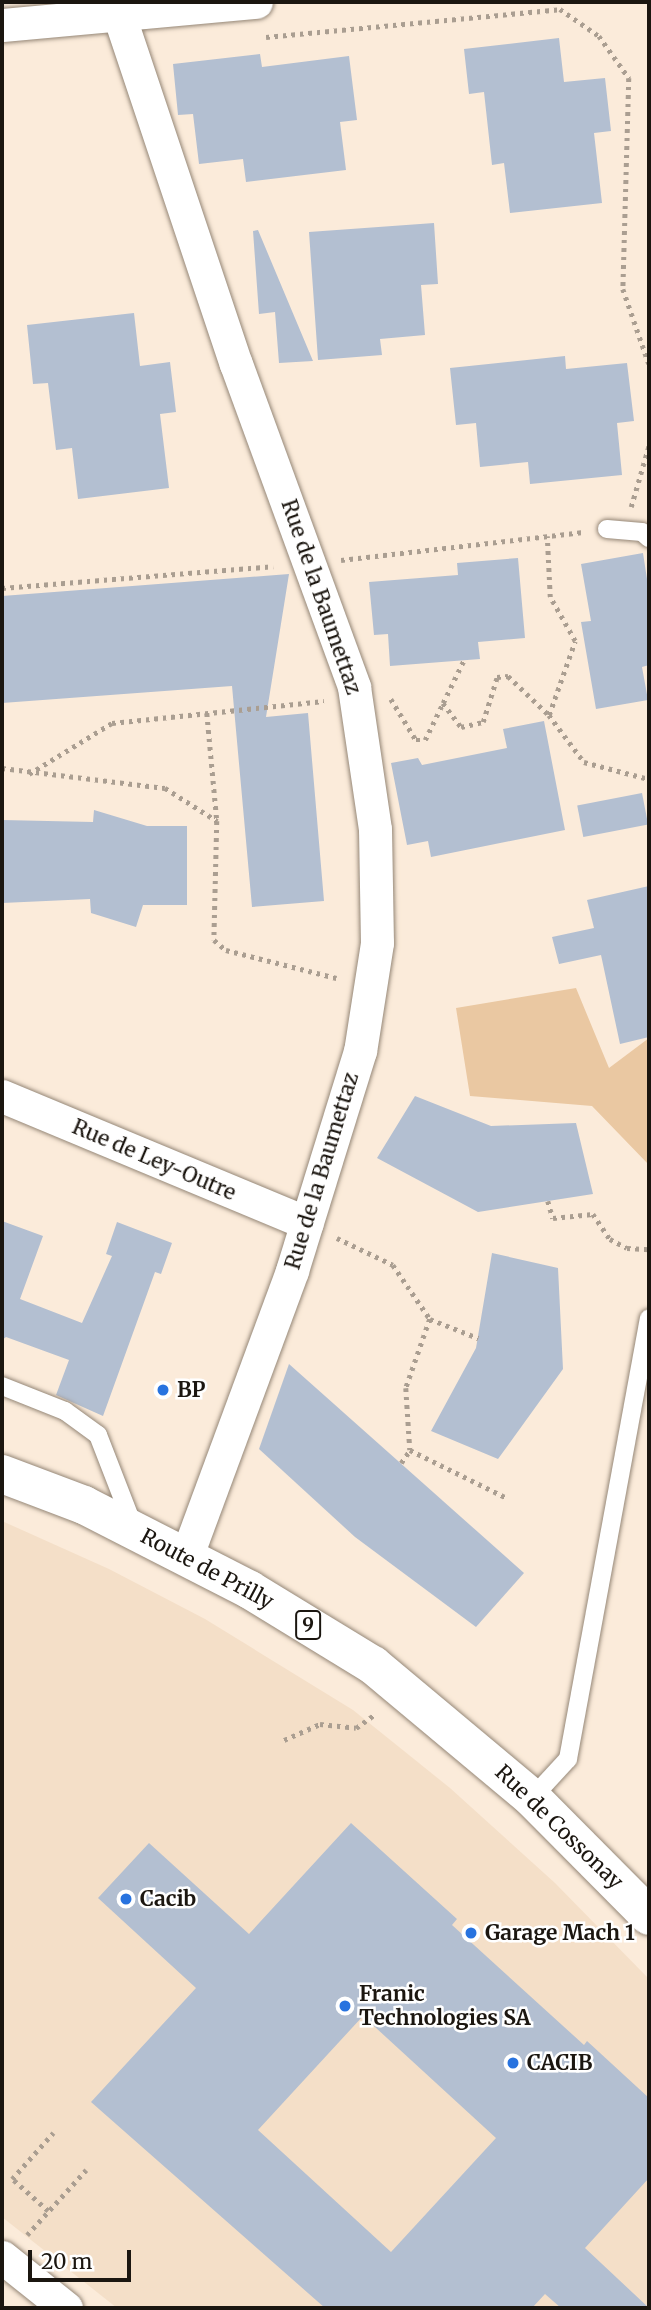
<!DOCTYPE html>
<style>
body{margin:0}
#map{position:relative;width:651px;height:2310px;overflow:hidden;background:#fbebda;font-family:Merriweather,serif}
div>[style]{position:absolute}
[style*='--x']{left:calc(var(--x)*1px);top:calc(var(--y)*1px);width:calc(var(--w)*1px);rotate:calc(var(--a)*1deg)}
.built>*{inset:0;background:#f4dfc8}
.green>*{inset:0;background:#eac8a2}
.building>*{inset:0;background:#b3bfd1;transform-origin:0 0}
.path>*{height:4.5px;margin-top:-2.25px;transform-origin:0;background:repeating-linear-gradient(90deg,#aa9e91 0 3.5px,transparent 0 8.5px)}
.roads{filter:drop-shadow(0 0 2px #958777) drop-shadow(0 0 2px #958777)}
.lane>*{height:18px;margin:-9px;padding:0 9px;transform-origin:9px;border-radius:9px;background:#fff}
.street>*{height:33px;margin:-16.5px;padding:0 16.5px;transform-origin:16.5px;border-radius:16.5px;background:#fff}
.primary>*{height:38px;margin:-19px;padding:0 19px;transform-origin:19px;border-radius:19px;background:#fff}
.dots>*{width:19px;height:19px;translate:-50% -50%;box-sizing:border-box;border:4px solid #fff;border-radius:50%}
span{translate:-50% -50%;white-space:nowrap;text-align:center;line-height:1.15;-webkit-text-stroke:5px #fff;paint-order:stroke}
.shield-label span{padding:2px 5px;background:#fff;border:2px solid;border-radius:5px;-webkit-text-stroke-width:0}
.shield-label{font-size:19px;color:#1b1610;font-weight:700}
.street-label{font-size:21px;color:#1b1610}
.poi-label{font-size:21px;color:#1b1610;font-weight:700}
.left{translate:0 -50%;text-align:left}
.frame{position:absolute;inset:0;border:4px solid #1b1610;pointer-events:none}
.scale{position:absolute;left:28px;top:2250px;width:103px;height:32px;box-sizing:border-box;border:4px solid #1b1610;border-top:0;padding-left:9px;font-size:21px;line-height:24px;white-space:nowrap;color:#1b1610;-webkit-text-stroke:5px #fff;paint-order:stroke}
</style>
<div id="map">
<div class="built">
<div style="clip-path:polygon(2px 1521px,109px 1569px,205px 1619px,353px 1710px,450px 1788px,555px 1883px,649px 1979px,649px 2308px,117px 2308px,2px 2217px)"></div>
</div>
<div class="green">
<div style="clip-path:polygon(576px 988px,609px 1068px,649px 1038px,649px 1165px,592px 1106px,470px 1096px,456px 1008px)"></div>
</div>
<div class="building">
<div style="clip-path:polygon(559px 38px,564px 82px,605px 78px,611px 131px,594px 133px,602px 203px,510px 213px,504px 163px,492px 165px,484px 92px,469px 94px,464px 49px)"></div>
<div style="clip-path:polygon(260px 54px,262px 67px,349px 56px,357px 120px,340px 122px,346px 170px,246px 182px,243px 159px,199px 164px,193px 114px,178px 115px,173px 64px)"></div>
<div style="clip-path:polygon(434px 223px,438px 284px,421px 285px,425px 335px,380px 339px,382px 355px,318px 360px,309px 232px)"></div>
<div style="clip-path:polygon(258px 230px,292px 311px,313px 361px,279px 363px,275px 312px,259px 314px,253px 231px)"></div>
<div style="clip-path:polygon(134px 313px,140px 366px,170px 362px,176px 412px,160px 414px,169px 488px,78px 499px,72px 448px,56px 450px,48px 383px,33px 384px,27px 325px)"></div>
<div style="clip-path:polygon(565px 356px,566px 369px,627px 363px,634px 421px,617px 423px,622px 475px,530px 484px,528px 462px,480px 467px,476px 423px,456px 425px,450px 368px)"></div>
<div style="clip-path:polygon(643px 553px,649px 592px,649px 665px,642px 667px,648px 700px,596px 709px,581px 622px,591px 621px,581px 564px)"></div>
<div style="clip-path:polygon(518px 558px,525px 638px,478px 642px,480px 659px,390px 666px,388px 634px,374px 635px,369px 582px,458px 575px,457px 563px)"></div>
<div style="clip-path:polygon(289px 574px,266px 717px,308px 713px,324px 901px,252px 907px,232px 686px,2px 703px,2px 596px)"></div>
<div style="clip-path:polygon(544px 721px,565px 830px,431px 857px,428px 841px,407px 845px,391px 763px,418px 758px,422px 765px,507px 748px,503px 729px)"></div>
<div style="left:642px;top:793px;width:32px;height:66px;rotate:79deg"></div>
<div style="clip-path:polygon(94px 810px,147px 826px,187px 826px,187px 905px,143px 905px,136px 927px,91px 913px,90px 899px,2px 903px,2px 820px,93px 822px)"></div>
<div style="clip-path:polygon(649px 886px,649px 1037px,620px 1044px,601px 955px,559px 964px,552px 937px,594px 928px,587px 900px)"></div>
<div style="clip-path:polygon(415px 1096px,491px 1126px,576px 1123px,593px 1194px,478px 1212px,377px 1158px)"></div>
<div style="clip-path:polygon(2px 1221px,43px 1236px,20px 1299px,82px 1323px,112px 1256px,106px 1254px,117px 1222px,172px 1243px,161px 1274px,155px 1272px,103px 1416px,56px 1395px,69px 1360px,6px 1337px,2px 1340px)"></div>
<div style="clip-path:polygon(492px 1253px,558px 1268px,563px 1369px,498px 1459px,431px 1431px,476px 1348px)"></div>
<div style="clip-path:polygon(289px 1364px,524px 1573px,476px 1627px,355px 1537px,259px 1449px)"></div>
<div style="clip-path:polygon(evenodd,351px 1823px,457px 1919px,452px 1925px,584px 2045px,587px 2041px,649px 2098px,649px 2178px,585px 2248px,649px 2308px,561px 2308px,545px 2294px,532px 2308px,325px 2308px,91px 2102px,196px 1988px,98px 1898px,149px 1843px,249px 1934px,351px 1823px,363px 2016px,496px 2138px,391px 2252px,258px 2130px,363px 2016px)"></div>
</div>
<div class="path">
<div style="--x:266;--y:37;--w:295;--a:-5.4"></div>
<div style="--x:560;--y:9;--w:47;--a:34.7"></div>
<div style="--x:599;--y:36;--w:52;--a:54.5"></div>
<div style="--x:629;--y:78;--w:211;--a:91.6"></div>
<div style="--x:623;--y:289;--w:79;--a:70.9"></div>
<div style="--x:631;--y:507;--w:65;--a:-73.8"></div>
<div style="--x:341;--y:560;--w:244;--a:-6.6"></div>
<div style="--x:2;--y:588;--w:272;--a:-4.6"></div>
<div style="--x:391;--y:699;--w:48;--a:58.6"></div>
<div style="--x:416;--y:740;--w:9;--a:0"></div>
<div style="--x:425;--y:740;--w:41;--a:-64.1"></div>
<div style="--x:443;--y:703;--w:30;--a:53"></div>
<div style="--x:461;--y:727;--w:23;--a:-13"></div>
<div style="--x:483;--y:722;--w:47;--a:-72.7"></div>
<div style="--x:497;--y:677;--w:11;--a:-5"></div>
<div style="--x:508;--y:676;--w:57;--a:43.6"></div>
<div style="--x:549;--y:715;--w:78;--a:-70.6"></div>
<div style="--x:575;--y:641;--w:51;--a:-119.6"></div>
<div style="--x:550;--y:597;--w:61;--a:-92.8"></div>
<div style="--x:443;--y:703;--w:48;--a:-64"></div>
<div style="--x:207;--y:713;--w:107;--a:84.7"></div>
<div style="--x:549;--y:715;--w:59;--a:53.3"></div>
<div style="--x:584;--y:762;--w:67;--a:14.7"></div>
<div style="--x:2;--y:768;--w:164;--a:7"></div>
<div style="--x:165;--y:788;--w:62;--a:32.4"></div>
<div style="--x:217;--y:821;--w:119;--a:91.4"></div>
<div style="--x:214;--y:940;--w:16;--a:40"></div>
<div style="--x:226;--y:950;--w:114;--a:14.2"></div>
<div style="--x:29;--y:774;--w:97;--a:-31.6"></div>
<div style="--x:112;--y:723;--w:213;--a:-5.9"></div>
<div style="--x:548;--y:1201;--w:18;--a:74"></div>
<div style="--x:553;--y:1218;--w:40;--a:-5.7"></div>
<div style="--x:593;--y:1214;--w:30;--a:56"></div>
<div style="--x:610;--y:1239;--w:19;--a:28"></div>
<div style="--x:627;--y:1248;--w:22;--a:3"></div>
<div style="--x:337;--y:1238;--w:62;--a:25.7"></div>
<div style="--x:393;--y:1265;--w:65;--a:55.6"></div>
<div style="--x:430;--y:1319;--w:73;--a:109.2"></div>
<div style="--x:406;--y:1388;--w:62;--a:86.3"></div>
<div style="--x:410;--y:1450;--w:106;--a:26.3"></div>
<div style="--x:430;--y:1319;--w:52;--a:21.6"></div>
<div style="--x:401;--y:1463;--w:16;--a:-55"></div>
<div style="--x:284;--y:1740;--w:39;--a:-24"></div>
<div style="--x:320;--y:1724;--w:36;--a:6"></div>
<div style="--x:356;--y:1728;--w:22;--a:-36"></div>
<div style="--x:48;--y:2211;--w:48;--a:-138.4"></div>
<div style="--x:12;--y:2179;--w:62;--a:-48.3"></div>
<div style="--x:27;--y:2235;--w:88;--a:-47.8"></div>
</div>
<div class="roads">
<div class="lane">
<div style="--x:607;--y:529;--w:35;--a:5"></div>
<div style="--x:642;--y:532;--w:9;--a:41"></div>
<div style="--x:2;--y:1386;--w:68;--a:21.6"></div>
<div style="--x:65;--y:1411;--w:41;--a:36"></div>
<div style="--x:98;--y:1435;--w:100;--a:68.8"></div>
<div style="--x:532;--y:1798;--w:53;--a:-47.3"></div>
<div style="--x:568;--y:1759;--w:448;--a:-79.6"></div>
</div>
<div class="street">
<div style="--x:119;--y:2;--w:10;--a:96"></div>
<div style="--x:118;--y:12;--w:371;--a:71.5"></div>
<div style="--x:236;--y:364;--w:344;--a:69.9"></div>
<div style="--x:354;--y:687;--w:144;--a:81.6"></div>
<div style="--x:375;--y:829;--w:114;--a:89"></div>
<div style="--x:377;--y:943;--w:109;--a:98.9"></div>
<div style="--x:360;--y:1051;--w:230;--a:107.2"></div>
<div style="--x:292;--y:1271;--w:305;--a:110.3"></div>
<div style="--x:2;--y:25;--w:255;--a:-5.2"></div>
<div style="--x:2;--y:1096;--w:330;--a:22.6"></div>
<div style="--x:2;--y:2257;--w:82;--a:38.6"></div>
</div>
<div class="primary">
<div style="--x:2;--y:1474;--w:88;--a:20.7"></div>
<div style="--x:84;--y:1505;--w:186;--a:27.1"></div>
<div style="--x:250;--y:1590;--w:144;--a:31.4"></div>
<div style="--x:373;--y:1665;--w:207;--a:39.9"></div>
<div style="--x:532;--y:1798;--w:166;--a:45.2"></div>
</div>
</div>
<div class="dots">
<div style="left:163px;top:1390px;background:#2873df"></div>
<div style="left:126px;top:1899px;background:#2873df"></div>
<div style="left:471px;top:1933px;background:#2873df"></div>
<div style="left:345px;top:2006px;background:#2873df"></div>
<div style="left:513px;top:2063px;background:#2873df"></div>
</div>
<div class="shield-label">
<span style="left:308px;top:1625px">9</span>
</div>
<div class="street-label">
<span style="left:321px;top:597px;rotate:71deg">Rue de la Baumettaz</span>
<span style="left:154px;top:1160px;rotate:23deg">Rue de Ley-Outre</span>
<span style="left:322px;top:1171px;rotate:-73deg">Rue de la Baumettaz</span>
<span style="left:207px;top:1569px;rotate:28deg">Route de Prilly</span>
<span style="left:559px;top:1827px;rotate:44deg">Rue de Cossonay</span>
</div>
<div class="poi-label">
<span class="left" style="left:177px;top:1390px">BP</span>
<span class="left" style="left:140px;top:1899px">Cacib</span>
<span class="left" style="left:485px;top:1933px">Garage Mach 1</span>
<span class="left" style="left:359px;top:2006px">Franic<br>Technologies SA</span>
<span class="left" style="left:527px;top:2063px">CACIB</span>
</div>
<div class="frame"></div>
<div class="scale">20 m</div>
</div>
